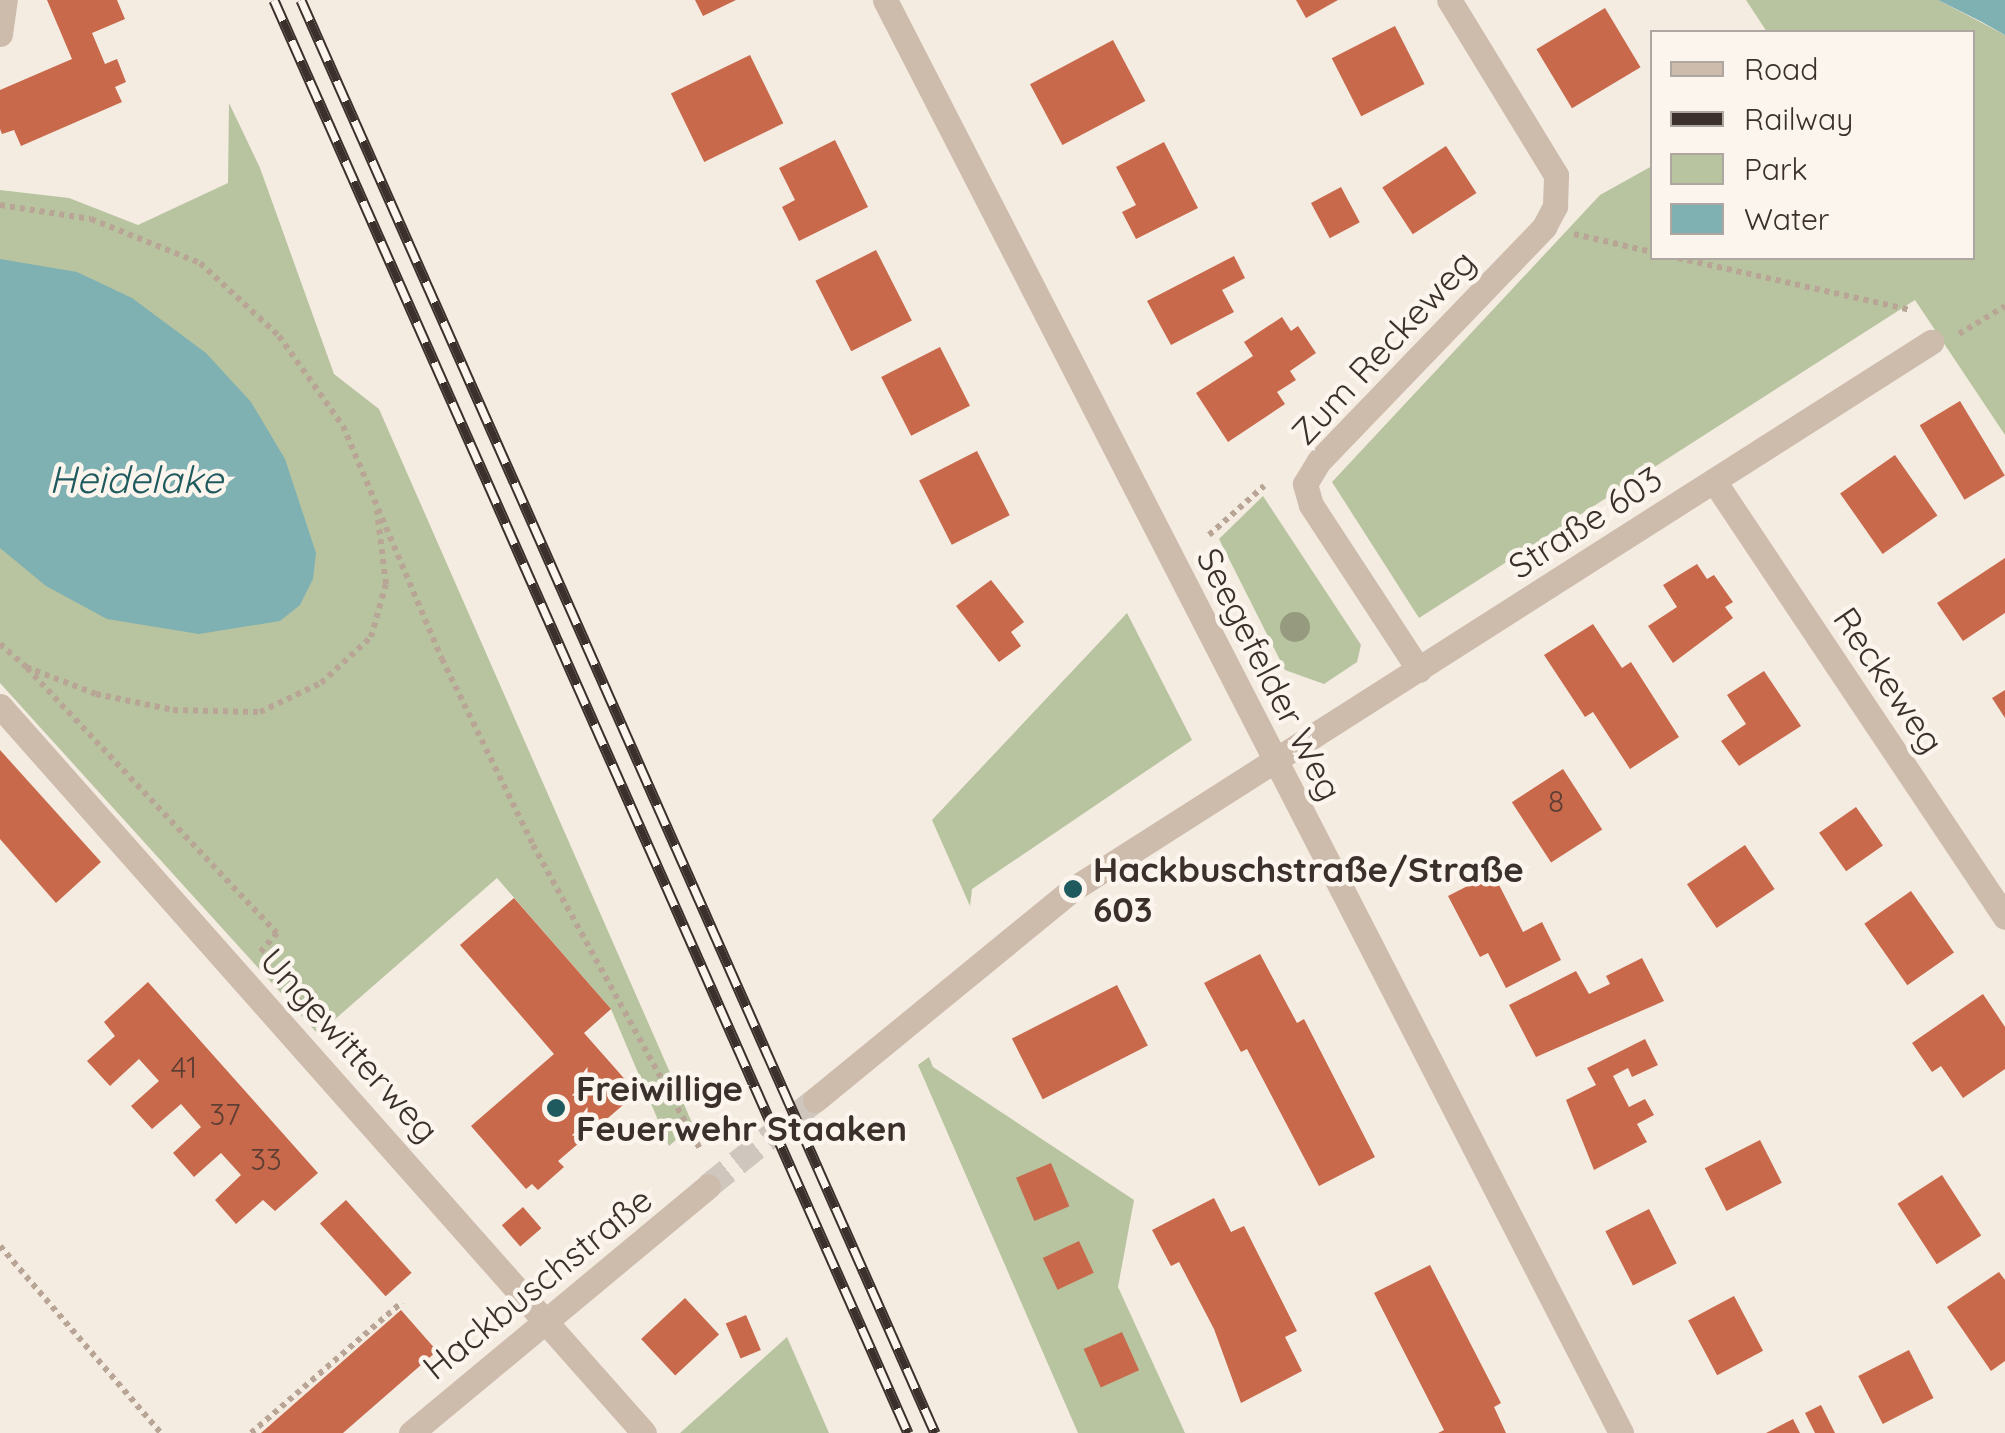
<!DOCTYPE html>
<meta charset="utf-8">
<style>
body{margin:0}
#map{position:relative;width:2005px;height:1433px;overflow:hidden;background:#f4ebe1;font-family:Quicksand,sans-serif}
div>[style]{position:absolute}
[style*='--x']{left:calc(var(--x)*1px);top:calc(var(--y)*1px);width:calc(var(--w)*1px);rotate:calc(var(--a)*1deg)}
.green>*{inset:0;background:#b8c4a0}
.water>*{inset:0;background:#7fb0b2}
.building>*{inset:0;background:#c8694b;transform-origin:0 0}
.minor-tunnel>*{height:25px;margin-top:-12.5px;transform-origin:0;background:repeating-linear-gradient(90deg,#cfc6bd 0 25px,transparent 0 37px)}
.path>*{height:6px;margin-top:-3px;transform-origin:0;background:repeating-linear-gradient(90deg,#b9a596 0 5px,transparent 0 10px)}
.minor>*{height:25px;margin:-12.5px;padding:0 12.5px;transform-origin:12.5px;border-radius:12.5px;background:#cdbbac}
.rail>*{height:11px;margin-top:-5.5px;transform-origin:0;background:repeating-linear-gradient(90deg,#fbf5ee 0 22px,#3b302b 0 44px);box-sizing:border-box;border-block:2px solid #3b302b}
.trees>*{width:30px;height:30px;margin:-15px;border-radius:50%;background:#969b7f}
.dots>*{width:28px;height:28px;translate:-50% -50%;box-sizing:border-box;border:5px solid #fbf5ee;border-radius:50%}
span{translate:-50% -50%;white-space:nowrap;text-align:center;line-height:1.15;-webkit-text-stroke:9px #fbf5ee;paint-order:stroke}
.number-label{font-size:30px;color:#5e3e33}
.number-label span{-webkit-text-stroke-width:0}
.street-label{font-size:35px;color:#3b302b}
.poi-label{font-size:35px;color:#3b302b;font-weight:700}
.left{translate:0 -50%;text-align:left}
.water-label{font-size:38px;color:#1f5a5e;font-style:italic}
.legend{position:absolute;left:1650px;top:30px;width:325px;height:230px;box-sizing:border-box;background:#fbf5ee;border:2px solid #aea6a0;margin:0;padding:12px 18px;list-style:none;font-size:30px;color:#3b302b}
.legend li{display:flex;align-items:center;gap:20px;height:50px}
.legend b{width:50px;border:2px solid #aea6a0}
</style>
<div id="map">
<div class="green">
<div style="clip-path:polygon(1746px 0,1938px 0,2005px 35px,2005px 435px,1915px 300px,1419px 618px,1332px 482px,1600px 195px,1652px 166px,1652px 258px,1972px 258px,1972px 32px,1767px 32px)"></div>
<div style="clip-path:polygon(229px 103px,260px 168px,334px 374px,379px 409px,693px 1125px,669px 1146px,611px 1009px,497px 878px,318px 1034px,0 683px,0 190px,69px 198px,138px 225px,228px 183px)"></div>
<div style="clip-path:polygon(1263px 496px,1361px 645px,1357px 662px,1324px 684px,1285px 670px,1219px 539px)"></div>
<div style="clip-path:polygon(1127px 613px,1192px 740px,972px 889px,970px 906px,932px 820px)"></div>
<div style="clip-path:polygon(929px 1057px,933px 1067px,1134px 1200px,1118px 1287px,1185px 1433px,1078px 1433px,918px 1065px)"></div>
<div style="clip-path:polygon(787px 1337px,829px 1433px,679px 1433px,680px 1433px)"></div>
</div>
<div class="water">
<div style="clip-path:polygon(1938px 0,2005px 0,2005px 35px,1982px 22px)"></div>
<div style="clip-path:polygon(0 259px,77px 272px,132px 298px,206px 353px,251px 402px,285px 459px,316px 553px,313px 579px,300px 605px,280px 621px,199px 634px,107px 619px,46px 586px,0 548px)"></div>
</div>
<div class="building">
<div style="clip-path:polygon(47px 0,117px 0,125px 19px,92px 33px,105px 64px,117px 59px,126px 82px,115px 87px,122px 102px,21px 146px,14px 130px,2px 134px,0 129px,0 90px,72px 59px)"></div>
<div style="clip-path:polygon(695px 0,736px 0,703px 16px)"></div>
<div style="clip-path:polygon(1296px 0,1338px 0,1306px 18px)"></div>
<div style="left:1605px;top:8px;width:69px;height:80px;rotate:59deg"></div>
<div style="left:1395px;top:26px;width:65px;height:71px;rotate:63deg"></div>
<div style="left:1113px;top:40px;width:69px;height:94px;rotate:62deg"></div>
<div style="left:750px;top:55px;width:76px;height:88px;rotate:64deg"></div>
<div style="clip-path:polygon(835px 140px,868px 207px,799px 241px,782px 207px,795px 200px,779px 168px)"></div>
<div style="clip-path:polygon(1164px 142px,1198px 208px,1136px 239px,1122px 212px,1136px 205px,1116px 167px)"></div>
<div style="left:1446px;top:146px;width:56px;height:76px;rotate:57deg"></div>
<div style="left:1341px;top:187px;width:40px;height:34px;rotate:62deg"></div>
<div style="left:876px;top:250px;width:79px;height:68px;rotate:63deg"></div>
<div style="clip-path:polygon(1234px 256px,1245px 278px,1222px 290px,1234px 312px,1171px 345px,1147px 301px)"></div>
<div style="clip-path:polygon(1282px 317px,1291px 331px,1298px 326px,1316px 353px,1290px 371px,1296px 380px,1277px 392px,1285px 404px,1228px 442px,1196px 393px,1253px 356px,1244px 342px)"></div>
<div style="left:940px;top:347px;width:66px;height:66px;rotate:63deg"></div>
<div style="left:1960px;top:401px;width:87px;height:47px;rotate:59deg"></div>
<div style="left:977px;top:451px;width:72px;height:65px;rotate:63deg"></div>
<div style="left:1895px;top:455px;width:74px;height:67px;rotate:55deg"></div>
<div style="clip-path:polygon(2005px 558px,2005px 613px,1963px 641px,1937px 603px)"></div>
<div style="clip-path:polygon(1697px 564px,1707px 579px,1714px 575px,1733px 602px,1725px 607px,1733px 618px,1673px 663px,1648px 626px,1677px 607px,1663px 585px)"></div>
<div style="clip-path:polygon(991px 580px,1024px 622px,1011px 632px,1021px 646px,999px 662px,956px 606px)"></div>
<div style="clip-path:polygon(1593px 624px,1622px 668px,1631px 662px,1679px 737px,1630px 769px,1593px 712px,1585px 717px,1544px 655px)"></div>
<div style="clip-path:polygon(1764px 671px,1801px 726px,1739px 766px,1721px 741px,1746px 724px,1727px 695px)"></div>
<div style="clip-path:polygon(2005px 690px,2005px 718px,1992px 698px)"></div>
<div style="clip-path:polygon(0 750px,101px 862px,56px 903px,0 839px)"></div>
<div style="left:1563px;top:769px;width:72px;height:61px;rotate:57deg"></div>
<div style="left:1856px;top:807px;width:47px;height:45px;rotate:55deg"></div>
<div style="left:1745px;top:845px;width:53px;height:70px;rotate:56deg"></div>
<div style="clip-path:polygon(1493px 873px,1523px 932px,1542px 922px,1561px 960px,1506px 988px,1488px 953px,1480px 957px,1448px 896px)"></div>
<div style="left:1911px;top:891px;width:75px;height:57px;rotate:55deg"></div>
<div style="clip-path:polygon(514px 898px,611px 1009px,584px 1033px,637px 1093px,558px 1161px,564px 1167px,538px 1190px,532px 1184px,526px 1189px,471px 1126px,554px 1054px,460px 945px)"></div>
<div style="clip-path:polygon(1260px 954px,1297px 1023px,1304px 1019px,1375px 1157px,1319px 1186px,1247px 1049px,1241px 1052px,1204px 983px)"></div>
<div style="clip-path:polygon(1642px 958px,1664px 1001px,1536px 1057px,1509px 1005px,1576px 971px,1589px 994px,1610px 984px,1606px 976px)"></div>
<div style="clip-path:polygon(148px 982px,318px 1173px,275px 1211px,263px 1200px,236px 1224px,215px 1200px,241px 1175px,221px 1153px,194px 1177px,173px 1153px,201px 1127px,181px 1104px,152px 1129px,131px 1106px,159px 1081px,139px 1059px,110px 1086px,87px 1061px,115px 1036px,104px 1022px)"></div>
<div style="left:1117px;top:985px;width:68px;height:118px;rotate:63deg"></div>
<div style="clip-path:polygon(1983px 994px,2005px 1027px,2005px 1069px,1963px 1098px,1941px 1066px,1932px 1072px,1912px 1043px)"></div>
<div style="clip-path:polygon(1645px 1039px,1658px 1065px,1632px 1077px,1628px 1068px,1613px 1076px,1629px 1107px,1645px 1099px,1654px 1115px,1637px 1124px,1647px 1142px,1594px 1170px,1566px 1100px,1596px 1085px,1587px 1068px)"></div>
<div style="left:1760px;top:1140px;width:48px;height:62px;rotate:63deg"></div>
<div style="left:1051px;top:1163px;width:47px;height:38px;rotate:67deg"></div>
<div style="left:1942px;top:1175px;width:72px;height:53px;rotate:57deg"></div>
<div style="clip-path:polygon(1214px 1198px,1231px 1232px,1244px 1226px,1297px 1331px,1285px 1337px,1302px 1371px,1241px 1403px,1214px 1329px,1179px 1262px,1171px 1266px,1152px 1230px)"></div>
<div style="left:346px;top:1200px;width:98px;height:35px;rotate:48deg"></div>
<div style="left:523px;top:1207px;width:28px;height:28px;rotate:49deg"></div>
<div style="left:1649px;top:1209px;width:61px;height:49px;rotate:63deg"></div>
<div style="left:1079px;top:1241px;width:35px;height:40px;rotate:65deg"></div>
<div style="clip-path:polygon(1430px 1265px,1501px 1403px,1494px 1407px,1506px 1433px,1438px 1433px,1444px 1430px,1374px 1293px)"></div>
<div style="clip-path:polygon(1999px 1272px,2005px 1280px,2005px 1361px,1991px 1371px,1947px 1307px)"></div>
<div style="left:1734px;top:1296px;width:62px;height:52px;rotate:62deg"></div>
<div style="left:685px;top:1298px;width:50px;height:60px;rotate:47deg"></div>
<div style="clip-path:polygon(401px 1310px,437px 1351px,343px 1433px,261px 1433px)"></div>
<div style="left:746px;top:1315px;width:38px;height:22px;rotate:67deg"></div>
<div style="left:1122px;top:1332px;width:42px;height:42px;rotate:66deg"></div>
<div style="left:1909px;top:1350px;width:54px;height:57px;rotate:63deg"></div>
<div style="clip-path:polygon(1821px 1405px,1835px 1433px,1815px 1433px,1805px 1413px)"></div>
<div style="clip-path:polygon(1793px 1419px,1800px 1433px,1766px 1433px)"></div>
</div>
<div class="minor-tunnel">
<div style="--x:708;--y:1186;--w:137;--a:-38.8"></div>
</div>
<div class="path">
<div style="--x:0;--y:205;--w:92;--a:8.7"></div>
<div style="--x:91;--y:219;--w:118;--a:22"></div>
<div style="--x:200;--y:263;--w:108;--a:42.7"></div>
<div style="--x:279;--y:336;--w:110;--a:54.6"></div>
<div style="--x:343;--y:426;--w:253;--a:67"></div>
<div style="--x:442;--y:659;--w:207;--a:63.9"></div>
<div style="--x:533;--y:845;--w:347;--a:61.2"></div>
<div style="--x:1574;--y:234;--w:80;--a:13"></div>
<div style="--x:1678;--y:258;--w:239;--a:12.6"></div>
<div style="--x:1959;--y:334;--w:54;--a:-31.3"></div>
<div style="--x:1209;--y:535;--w:74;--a:-41.7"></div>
<div style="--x:0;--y:644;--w:35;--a:41"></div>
<div style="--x:26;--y:667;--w:75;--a:21.1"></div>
<div style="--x:96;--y:694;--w:79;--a:11.7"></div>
<div style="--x:173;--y:710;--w:87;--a:1.3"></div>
<div style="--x:260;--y:712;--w:68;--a:-25.4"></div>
<div style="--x:321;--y:683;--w:68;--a:-42.6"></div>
<div style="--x:371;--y:637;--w:55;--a:-74.2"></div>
<div style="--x:386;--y:584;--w:74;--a:-97"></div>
<div style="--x:27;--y:668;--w:364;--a:46.7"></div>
<div style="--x:277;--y:933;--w:29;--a:131"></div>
<div style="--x:1100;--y:909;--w:16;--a:60"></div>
<div style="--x:0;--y:1246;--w:247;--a:49.3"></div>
<div style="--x:251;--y:1433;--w:200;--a:-40.9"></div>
</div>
<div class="minor">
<div style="--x:885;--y:0;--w:1611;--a:62.81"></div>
<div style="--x:0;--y:34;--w:34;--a:-82"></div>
<div style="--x:1714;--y:481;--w:524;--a:56.28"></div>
<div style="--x:1419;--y:670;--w:197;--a:-123.2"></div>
<div style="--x:1311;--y:505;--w:22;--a:-106"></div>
<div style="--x:1305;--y:484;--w:27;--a:-59"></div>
<div style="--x:1319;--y:461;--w:325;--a:-46.1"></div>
<div style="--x:1544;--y:227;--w:24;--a:-62"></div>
<div style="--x:1555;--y:206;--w:31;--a:-88"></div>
<div style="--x:1556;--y:175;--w:205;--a:-121.4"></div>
<div style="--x:0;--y:706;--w:971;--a:48.46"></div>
<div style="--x:815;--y:1100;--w:333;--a:-39.3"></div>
<div style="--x:1073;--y:889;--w:1018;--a:-32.52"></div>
<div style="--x:411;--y:1433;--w:386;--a:-39.7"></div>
</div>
<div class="rail">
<div style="--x:274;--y:0;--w:1567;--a:66.13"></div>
<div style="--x:301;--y:0;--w:1567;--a:66.13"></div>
</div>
<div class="trees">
<div style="left:1295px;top:627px"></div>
</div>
<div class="dots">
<div style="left:1073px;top:889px;background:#1f5a5e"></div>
<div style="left:556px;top:1108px;background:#1f5a5e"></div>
</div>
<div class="number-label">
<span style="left:1556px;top:801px">8</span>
<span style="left:184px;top:1067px">41</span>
<span style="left:225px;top:1114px">37</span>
<span style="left:266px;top:1159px">33</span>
</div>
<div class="street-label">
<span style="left:1383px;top:347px;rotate:-47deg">Zum Reckeweg</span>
<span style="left:1585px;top:522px;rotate:-33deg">Straße 603</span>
<span style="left:1270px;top:674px;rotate:63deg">Seegefelder Weg</span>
<span style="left:1889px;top:680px;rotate:56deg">Reckeweg</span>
<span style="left:350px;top:1045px;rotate:48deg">Ungewitterweg</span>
<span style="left:537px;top:1283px;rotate:-39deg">Hackbuschstraße</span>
</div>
<div class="poi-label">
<span class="left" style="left:1093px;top:889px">Hackbuschstraße/Straße<br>603</span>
<span class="left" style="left:576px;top:1108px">Freiwillige<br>Feuerwehr Staaken</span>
</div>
<div class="water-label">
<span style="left:136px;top:480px">Heidelake</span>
</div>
<ul class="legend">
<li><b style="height:12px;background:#cdbbac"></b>Road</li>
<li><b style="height:12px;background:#3b302b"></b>Railway</li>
<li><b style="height:28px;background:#b8c4a0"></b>Park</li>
<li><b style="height:28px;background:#7fb0b2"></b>Water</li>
</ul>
</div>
